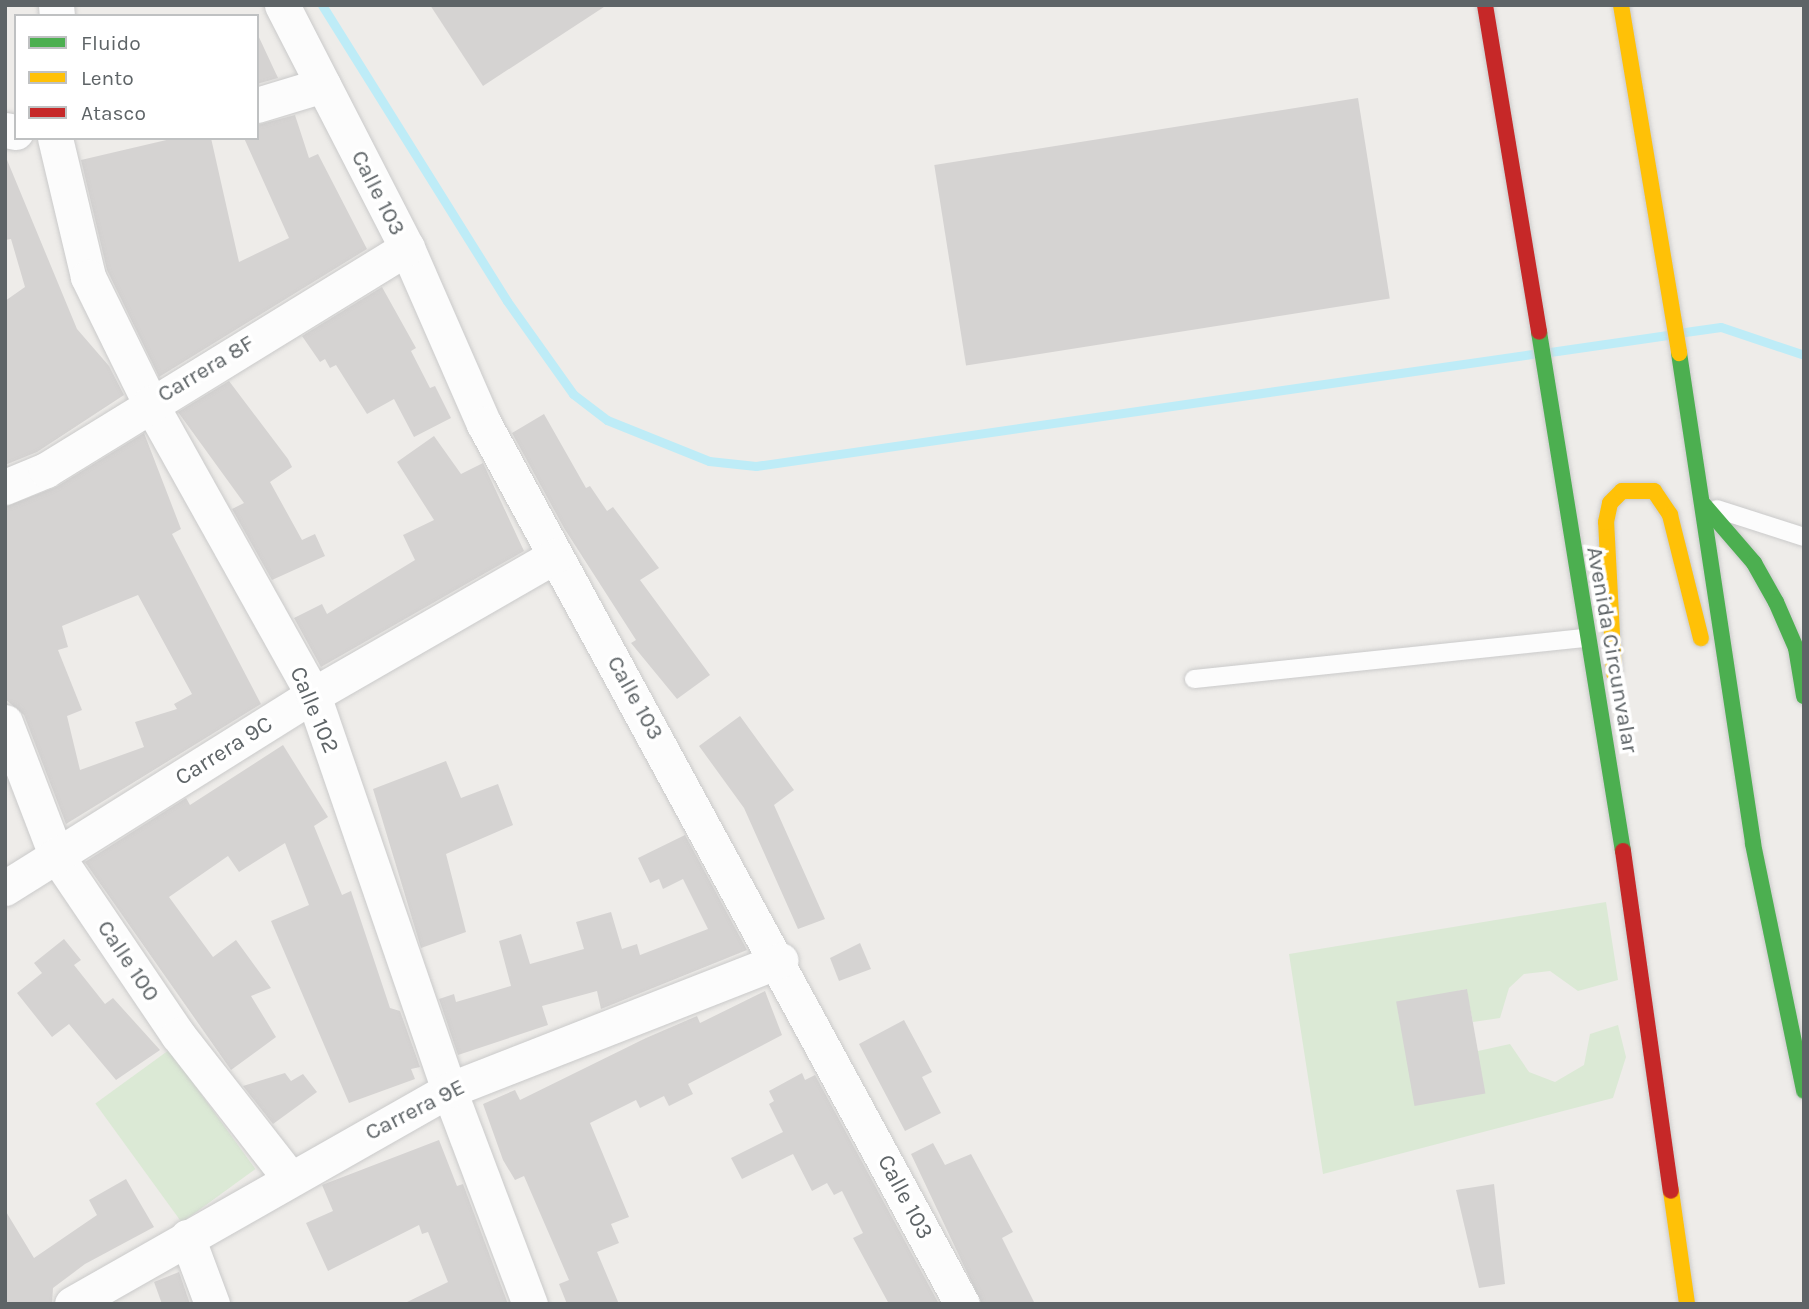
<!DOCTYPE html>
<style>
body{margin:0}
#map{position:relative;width:1809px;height:1309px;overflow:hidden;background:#eeece9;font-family:Karla,sans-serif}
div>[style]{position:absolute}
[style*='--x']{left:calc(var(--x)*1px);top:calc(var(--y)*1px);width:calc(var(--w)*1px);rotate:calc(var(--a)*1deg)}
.green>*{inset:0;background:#dbe9d5;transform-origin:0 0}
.stream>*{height:9px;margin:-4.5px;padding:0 4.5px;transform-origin:4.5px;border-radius:4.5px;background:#beecf7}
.building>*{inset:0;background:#d5d3d2;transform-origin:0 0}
.roads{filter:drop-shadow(0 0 2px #cacaca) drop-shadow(0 0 2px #cacaca)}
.lane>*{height:18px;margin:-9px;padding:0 9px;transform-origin:9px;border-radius:9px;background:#fcfcfc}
.street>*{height:35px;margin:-17.5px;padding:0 17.5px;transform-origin:17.5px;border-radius:17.5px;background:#fcfcfc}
.fast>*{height:16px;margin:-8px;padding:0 8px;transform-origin:8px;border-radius:8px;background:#4caf50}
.slow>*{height:16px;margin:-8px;padding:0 8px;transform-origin:8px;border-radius:8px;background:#ffc107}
.jam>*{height:16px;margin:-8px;padding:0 8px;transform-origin:8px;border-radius:8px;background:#c62828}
span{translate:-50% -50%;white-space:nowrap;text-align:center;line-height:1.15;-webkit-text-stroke:7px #fff;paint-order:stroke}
.street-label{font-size:23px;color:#5e6467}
.frame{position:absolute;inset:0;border:7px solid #5e6467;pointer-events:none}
.legend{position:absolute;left:14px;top:14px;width:245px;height:126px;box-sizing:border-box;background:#fff;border:2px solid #bfc1c2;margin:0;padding:9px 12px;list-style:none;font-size:21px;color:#5e6467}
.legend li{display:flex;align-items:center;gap:14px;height:35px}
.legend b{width:35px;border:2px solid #bfc1c2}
</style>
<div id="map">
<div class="green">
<div style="clip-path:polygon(1606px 902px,1618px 980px,1578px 991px,1550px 971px,1524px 974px,1509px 988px,1500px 1018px,1473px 1022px,1466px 989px,1397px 1005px,1478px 1051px,1510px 1044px,1529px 1072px,1555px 1082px,1584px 1065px,1590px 1034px,1618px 1025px,1626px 1057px,1613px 1098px,1323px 1174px,1289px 954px)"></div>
<div style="left:169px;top:1050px;width:147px;height:91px;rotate:54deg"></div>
</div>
<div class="stream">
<div style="--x:322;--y:5;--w:349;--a:58"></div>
<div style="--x:507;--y:301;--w:114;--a:54.6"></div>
<div style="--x:573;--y:394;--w:43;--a:37.4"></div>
<div style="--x:607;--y:420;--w:110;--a:21.9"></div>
<div style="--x:709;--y:461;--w:47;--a:6.1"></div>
<div style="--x:756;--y:466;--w:784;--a:-8.21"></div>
<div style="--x:1685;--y:332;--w:36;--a:-8"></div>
<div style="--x:1721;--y:327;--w:88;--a:18.6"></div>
<div style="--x:1550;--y:352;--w:119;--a:-8.2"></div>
</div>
<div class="building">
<div style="clip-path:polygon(430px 5px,607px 5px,483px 86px)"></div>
<div style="clip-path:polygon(257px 33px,278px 78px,257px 84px)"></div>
<div style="left:1358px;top:98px;width:203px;height:429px;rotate:81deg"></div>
<div style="clip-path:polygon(295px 115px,309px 158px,318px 154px,367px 249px,159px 377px,107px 270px,81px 160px,175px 138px,211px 138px,239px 262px,289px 238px,244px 138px,257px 138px,257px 125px)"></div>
<div style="clip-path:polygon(5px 155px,77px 329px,109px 366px,124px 395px,37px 452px,5px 465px,5px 301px,25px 287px,11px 239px,5px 240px)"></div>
<div style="clip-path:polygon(382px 287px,416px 348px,411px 351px,430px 388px,435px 386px,451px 418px,414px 437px,394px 399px,367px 414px,336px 365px,330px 368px,325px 359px,320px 362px,302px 336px)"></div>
<div style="clip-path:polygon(229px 381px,288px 459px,292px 467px,270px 482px,302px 540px,315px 534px,325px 556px,272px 580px,232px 509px,244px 503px,178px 412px)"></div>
<div style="clip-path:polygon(544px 414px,586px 488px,590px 486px,607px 511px,613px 507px,659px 568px,640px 580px,710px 675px,677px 699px,631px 643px,636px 640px,564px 528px,512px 433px)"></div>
<div style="clip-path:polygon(evenodd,144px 433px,181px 529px,172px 534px,261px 704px,66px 824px,24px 715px,5px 699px,5px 507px,56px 487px,144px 433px,138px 595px,192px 694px,174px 704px,177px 709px,135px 722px,144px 747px,80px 770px,67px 716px,82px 710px,58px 650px,68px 647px,62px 626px,138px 595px)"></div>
<div style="clip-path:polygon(434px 436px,461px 474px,483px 463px,524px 551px,321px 667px,294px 618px,322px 604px,327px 614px,415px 560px,403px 535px,434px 520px,397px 462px)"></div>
<div style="clip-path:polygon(740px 716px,794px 790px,774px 805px,825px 919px,798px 929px,744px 808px,699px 746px)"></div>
<div style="clip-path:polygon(283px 745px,328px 817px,314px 826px,342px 895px,351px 891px,390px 1008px,400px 1011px,420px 1067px,411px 1069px,415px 1079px,349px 1103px,271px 921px,309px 905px,285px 843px,239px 872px,228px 856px,169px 897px,213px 957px,236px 940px,271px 988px,251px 996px,276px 1037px,231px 1070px,85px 862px,186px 798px,190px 805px)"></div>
<div style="clip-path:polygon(446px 761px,461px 798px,498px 784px,513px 825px,446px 854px,466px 932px,421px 948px,373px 789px)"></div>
<div style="clip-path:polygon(685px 835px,747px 950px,601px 1009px,597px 991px,542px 1006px,548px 1025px,458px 1055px,439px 999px,454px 994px,456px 1002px,511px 986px,499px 941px,521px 934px,530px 964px,584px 949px,576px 922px,611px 912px,622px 949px,637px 944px,640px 955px,708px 929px,683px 879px,663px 889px,659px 879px,650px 883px,638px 858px)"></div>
<div style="clip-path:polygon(64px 939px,81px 960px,74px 965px,105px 1004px,113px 998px,160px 1050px,116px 1080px,69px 1024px,52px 1037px,17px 993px,42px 973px,34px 963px)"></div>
<div style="clip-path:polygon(860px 943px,871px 969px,839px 981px,830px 958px)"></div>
<div style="left:1467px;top:989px;width:106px;height:72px;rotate:80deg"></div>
<div style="clip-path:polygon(765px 991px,782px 1035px,688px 1084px,693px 1094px,669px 1106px,664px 1096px,640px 1108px,636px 1100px,590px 1123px,629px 1217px,611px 1224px,619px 1243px,597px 1252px,619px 1304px,567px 1304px,559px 1284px,569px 1280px,524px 1176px,515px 1180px,503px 1160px,483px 1104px,515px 1090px,520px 1100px,646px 1038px,697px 1016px,700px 1023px)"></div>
<div style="clip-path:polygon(904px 1020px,932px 1072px,922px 1077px,941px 1113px,905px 1131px,859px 1044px)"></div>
<div style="clip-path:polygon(285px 1073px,291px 1081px,303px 1074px,317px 1092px,273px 1124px,243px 1086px)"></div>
<div style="clip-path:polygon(802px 1073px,805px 1080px,815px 1075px,939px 1304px,889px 1304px,853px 1238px,863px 1233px,842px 1191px,834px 1195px,827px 1183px,812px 1191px,793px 1154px,742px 1179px,731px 1158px,783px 1132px,769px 1104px,774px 1101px,769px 1091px)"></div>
<div style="clip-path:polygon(439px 1140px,457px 1186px,463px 1184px,508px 1304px,403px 1304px,448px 1282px,428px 1232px,422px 1234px,419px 1225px,328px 1271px,306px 1223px,333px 1211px,322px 1185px)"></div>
<div style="clip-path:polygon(933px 1143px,945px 1165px,971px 1154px,1013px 1232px,1002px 1238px,1035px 1304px,982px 1304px,911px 1154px)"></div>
<div style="clip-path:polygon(126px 1179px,154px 1227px,85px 1264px,53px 1288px,52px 1304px,5px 1304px,5px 1210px,34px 1258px,97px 1215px,89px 1200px)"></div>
<div style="clip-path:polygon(1494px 1184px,1505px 1284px,1479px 1288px,1456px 1190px)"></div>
<div style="clip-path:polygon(179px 1272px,190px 1304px,162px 1304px,154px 1282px)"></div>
</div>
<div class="roads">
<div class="lane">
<div style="--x:1717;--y:509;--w:91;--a:17.8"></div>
<div style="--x:1194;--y:679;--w:395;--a:-6"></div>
</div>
<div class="street">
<div style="--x:56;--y:5;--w:11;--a:85"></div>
<div style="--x:282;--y:5;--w:273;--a:62.8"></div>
<div style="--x:407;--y:248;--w:192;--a:66.4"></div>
<div style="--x:484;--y:424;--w:1001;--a:61.49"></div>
<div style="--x:257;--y:105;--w:69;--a:-16.9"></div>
<div style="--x:5;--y:130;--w:11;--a:10"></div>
<div style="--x:55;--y:138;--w:143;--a:76.6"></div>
<div style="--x:88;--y:277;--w:140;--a:63.8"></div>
<div style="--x:150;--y:403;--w:334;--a:60.8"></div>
<div style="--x:313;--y:695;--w:418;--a:71"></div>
<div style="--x:449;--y:1090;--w:229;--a:69.3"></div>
<div style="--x:5;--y:487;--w:44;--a:-22.5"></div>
<div style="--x:46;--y:470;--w:424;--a:-31.6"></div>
<div style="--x:5;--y:722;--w:142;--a:69"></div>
<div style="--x:56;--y:855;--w:217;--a:55.9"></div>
<div style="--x:178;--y:1035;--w:180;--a:52"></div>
<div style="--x:5;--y:888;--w:363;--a:-32.1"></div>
<div style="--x:313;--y:695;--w:279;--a:-29.9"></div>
<div style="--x:187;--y:1237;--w:72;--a:69.5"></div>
<div style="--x:72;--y:1304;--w:434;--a:-29.6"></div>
<div style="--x:449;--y:1090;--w:356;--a:-21.4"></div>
</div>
<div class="fast">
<div style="--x:1539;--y:332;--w:526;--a:80.81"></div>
<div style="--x:1679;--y:353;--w:497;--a:81.4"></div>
<div style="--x:1753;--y:844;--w:252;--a:78.3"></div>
<div style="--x:1704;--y:505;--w:77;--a:49.2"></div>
<div style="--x:1754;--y:563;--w:45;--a:60.6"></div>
<div style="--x:1776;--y:602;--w:50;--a:66.5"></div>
<div style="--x:1796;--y:648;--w:49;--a:80.5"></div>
</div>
<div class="slow">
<div style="--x:1621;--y:5;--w:353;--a:80.5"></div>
<div style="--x:1614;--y:673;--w:151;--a:-93"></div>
<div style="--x:1606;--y:522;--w:19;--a:-78"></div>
<div style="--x:1610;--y:503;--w:17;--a:-45"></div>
<div style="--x:1622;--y:491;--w:32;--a:0"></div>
<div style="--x:1654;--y:491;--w:29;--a:56"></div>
<div style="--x:1670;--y:515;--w:127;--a:75.9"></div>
<div style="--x:1671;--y:1191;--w:114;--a:81.9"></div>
</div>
<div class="jam">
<div style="--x:1485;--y:5;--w:331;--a:80.6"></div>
<div style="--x:1623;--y:851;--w:343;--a:82"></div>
</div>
</div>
<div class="street-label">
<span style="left:378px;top:193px;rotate:63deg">Calle 103</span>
<span style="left:206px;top:369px;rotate:-31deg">Carrera 8F</span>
<span style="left:1612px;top:650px;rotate:80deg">Avenida Circunvalar</span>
<span style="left:635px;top:698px;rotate:61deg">Calle 103</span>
<span style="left:314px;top:710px;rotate:67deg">Calle 102</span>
<span style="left:224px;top:751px;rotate:-32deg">Carrera 9C</span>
<span style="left:128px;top:961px;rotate:56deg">Calle 100</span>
<span style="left:415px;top:1110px;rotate:-27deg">Carrera 9E</span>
<span style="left:905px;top:1197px;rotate:62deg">Calle 103</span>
</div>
<div class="frame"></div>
<ul class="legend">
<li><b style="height:9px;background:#4caf50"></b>Fluido</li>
<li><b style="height:9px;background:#ffc107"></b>Lento</li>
<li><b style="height:9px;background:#c62828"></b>Atasco</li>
</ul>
</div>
